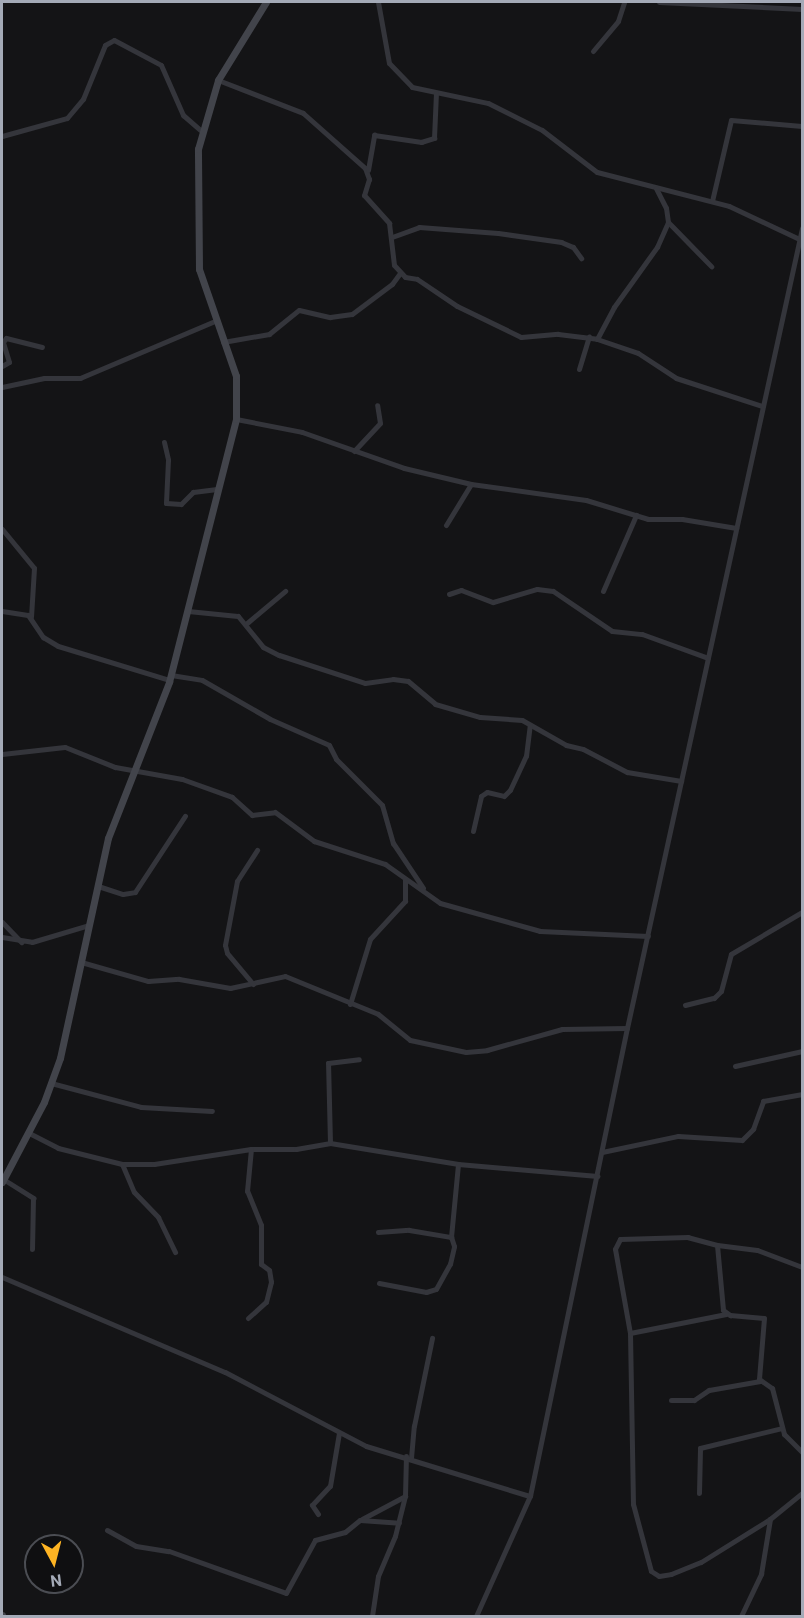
<!DOCTYPE html>
<style>
body{margin:0}
#map{position:relative;width:804px;height:1618px;overflow:hidden;background:#141416;font-family:Roboto,sans-serif}
div>[style]{position:absolute}
[style*='--x']{left:calc(var(--x)*1px);top:calc(var(--y)*1px);width:calc(var(--w)*1px);rotate:calc(var(--a)*1deg)}
.street>*{height:5px;margin:-2.5px;padding:0 2.5px;transform-origin:2.5px;border-radius:2.5px;background:#34353b}
.secondary>*{height:7px;margin:-3.5px;padding:0 3.5px;transform-origin:3.5px;border-radius:3.5px;background:#42444b}
span{translate:-50% -50%;white-space:nowrap;text-align:center;line-height:1.15;-webkit-text-stroke:4.5px #0f0f11;paint-order:stroke}
.frame{position:absolute;inset:0;border:3px solid #a4aab7;pointer-events:none}
.north{position:absolute;left:24px;top:1534px;width:60px;height:60px;box-sizing:border-box;background:#0f0f11;border:2px solid #4b4d53;border-radius:50%;rotate:173deg;font-size:16px;font-weight:700;line-height:24px;text-align:center;color:#a4aab7}
.north::after{content:'';display:block;margin:auto;width:21px;height:27px;background:#feb423;clip-path:polygon(50% 0,100% 100%,50% 72%,0 100%)}
</style>
<div id="map">
<div class="street">
<div style="--x:378;--y:2;--w:62;--a:79.8"></div>
<div style="--x:389;--y:63;--w:33;--a:46"></div>
<div style="--x:412;--y:87;--w:78;--a:11.9"></div>
<div style="--x:488;--y:103;--w:60;--a:26.6"></div>
<div style="--x:542;--y:130;--w:69;--a:37.4"></div>
<div style="--x:597;--y:172;--w:136;--a:14.4"></div>
<div style="--x:729;--y:206;--w:77;--a:25.2"></div>
<div style="--x:659;--y:2;--w:143;--a:2.8"></div>
<div style="--x:593;--y:51;--w:39;--a:-50"></div>
<div style="--x:618;--y:21;--w:20;--a:-72"></div>
<div style="--x:218;--y:80;--w:91;--a:21.2"></div>
<div style="--x:303;--y:113;--w:83;--a:41.6"></div>
<div style="--x:365;--y:168;--w:12;--a:70"></div>
<div style="--x:369;--y:179;--w:17;--a:107"></div>
<div style="--x:364;--y:195;--w:38;--a:48"></div>
<div style="--x:389;--y:223;--w:42;--a:83.2"></div>
<div style="--x:394;--y:265;--w:16;--a:47"></div>
<div style="--x:405;--y:277;--w:12;--a:9"></div>
<div style="--x:417;--y:279;--w:48;--a:34"></div>
<div style="--x:457;--y:306;--w:71;--a:25.8"></div>
<div style="--x:521;--y:337;--w:37;--a:-5"></div>
<div style="--x:558;--y:334;--w:39;--a:7"></div>
<div style="--x:597;--y:339;--w:43;--a:18.9"></div>
<div style="--x:638;--y:353;--w:45;--a:33.3"></div>
<div style="--x:676;--y:378;--w:90;--a:18"></div>
<div style="--x:2;--y:136;--w:67;--a:-15.5"></div>
<div style="--x:67;--y:118;--w:25;--a:-50"></div>
<div style="--x:83;--y:99;--w:58;--a:-67.8"></div>
<div style="--x:105;--y:45;--w:10;--a:-29"></div>
<div style="--x:114;--y:40;--w:53;--a:28"></div>
<div style="--x:161;--y:65;--w:55;--a:66.3"></div>
<div style="--x:183;--y:115;--w:23;--a:41"></div>
<div style="--x:368;--y:170;--w:36;--a:-80"></div>
<div style="--x:374;--y:135;--w:48;--a:8.5"></div>
<div style="--x:421;--y:142;--w:14;--a:-17"></div>
<div style="--x:434;--y:138;--w:45;--a:-87.5"></div>
<div style="--x:712;--y:201;--w:83;--a:-76.8"></div>
<div style="--x:731;--y:120;--w:71;--a:4.8"></div>
<div style="--x:668;--y:222;--w:62;--a:45.7"></div>
<div style="--x:392;--y:237;--w:29;--a:-20"></div>
<div style="--x:419;--y:227;--w:79;--a:4.3"></div>
<div style="--x:498;--y:233;--w:64;--a:8.1"></div>
<div style="--x:561;--y:242;--w:13;--a:23"></div>
<div style="--x:573;--y:247;--w:14;--a:54"></div>
<div style="--x:597;--y:339;--w:36;--a:-62"></div>
<div style="--x:614;--y:307;--w:74;--a:-54.4"></div>
<div style="--x:657;--y:247;--w:27;--a:-66"></div>
<div style="--x:668;--y:222;--w:14;--a:-98"></div>
<div style="--x:666;--y:208;--w:22;--a:-117"></div>
<div style="--x:223;--y:342;--w:47;--a:-9.9"></div>
<div style="--x:269;--y:334;--w:38;--a:-39"></div>
<div style="--x:299;--y:310;--w:32;--a:13"></div>
<div style="--x:330;--y:317;--w:22;--a:-8"></div>
<div style="--x:352;--y:314;--w:50;--a:-36.9"></div>
<div style="--x:392;--y:284;--w:14;--a:-54"></div>
<div style="--x:2;--y:366;--w:8;--a:-30"></div>
<div style="--x:9;--y:362;--w:21;--a:-107"></div>
<div style="--x:3;--y:342;--w:5;--a:-53"></div>
<div style="--x:6;--y:338;--w:37;--a:14"></div>
<div style="--x:579;--y:369;--w:34;--a:-73"></div>
<div style="--x:2;--y:387;--w:43;--a:-12.1"></div>
<div style="--x:44;--y:378;--w:36;--a:0"></div>
<div style="--x:80;--y:378;--w:147;--a:-22.9"></div>
<div style="--x:236;--y:419;--w:67;--a:11.1"></div>
<div style="--x:302;--y:432;--w:108;--a:19.4"></div>
<div style="--x:404;--y:468;--w:69;--a:13.4"></div>
<div style="--x:471;--y:484;--w:116;--a:7.9"></div>
<div style="--x:586;--y:500;--w:65;--a:17"></div>
<div style="--x:648;--y:519;--w:34;--a:0"></div>
<div style="--x:682;--y:519;--w:55;--a:9.5"></div>
<div style="--x:164;--y:442;--w:18;--a:77"></div>
<div style="--x:168;--y:460;--w:43;--a:92.7"></div>
<div style="--x:166;--y:503;--w:15;--a:4"></div>
<div style="--x:181;--y:504;--w:17;--a:-45"></div>
<div style="--x:193;--y:492;--w:26;--a:-7"></div>
<div style="--x:354;--y:451;--w:38;--a:-47"></div>
<div style="--x:380;--y:423;--w:18;--a:-99"></div>
<div style="--x:446;--y:525;--w:48;--a:-58.6"></div>
<div style="--x:2;--y:529;--w:50;--a:50.6"></div>
<div style="--x:34;--y:568;--w:49;--a:93.5"></div>
<div style="--x:603;--y:591;--w:83;--a:-66.5"></div>
<div style="--x:449;--y:594;--w:13;--a:-18"></div>
<div style="--x:461;--y:590;--w:34;--a:21"></div>
<div style="--x:493;--y:602;--w:46;--a:-16.5"></div>
<div style="--x:537;--y:589;--w:16;--a:7"></div>
<div style="--x:553;--y:591;--w:71;--a:34.1"></div>
<div style="--x:612;--y:631;--w:30;--a:6"></div>
<div style="--x:642;--y:634;--w:70;--a:20"></div>
<div style="--x:2;--y:611;--w:26;--a:9"></div>
<div style="--x:28;--y:615;--w:27;--a:56"></div>
<div style="--x:43;--y:637;--w:17;--a:31"></div>
<div style="--x:58;--y:646;--w:116;--a:17"></div>
<div style="--x:188;--y:611;--w:50;--a:5.7"></div>
<div style="--x:238;--y:616;--w:40;--a:51"></div>
<div style="--x:263;--y:647;--w:18;--a:27"></div>
<div style="--x:279;--y:655;--w:90;--a:18"></div>
<div style="--x:365;--y:683;--w:28;--a:-8"></div>
<div style="--x:393;--y:679;--w:15;--a:8"></div>
<div style="--x:408;--y:681;--w:35;--a:40"></div>
<div style="--x:435;--y:704;--w:47;--a:16.1"></div>
<div style="--x:480;--y:717;--w:42;--a:4.1"></div>
<div style="--x:522;--y:720;--w:51;--a:29.6"></div>
<div style="--x:566;--y:745;--w:17;--a:13"></div>
<div style="--x:583;--y:749;--w:50;--a:27.6"></div>
<div style="--x:627;--y:772;--w:55;--a:9.5"></div>
<div style="--x:247;--y:623;--w:50;--a:-40.1"></div>
<div style="--x:171;--y:675;--w:31;--a:9"></div>
<div style="--x:202;--y:680;--w:78;--a:29.8"></div>
<div style="--x:270;--y:719;--w:64;--a:23.8"></div>
<div style="--x:329;--y:745;--w:16;--a:63"></div>
<div style="--x:336;--y:759;--w:65;--a:45"></div>
<div style="--x:382;--y:805;--w:40;--a:74"></div>
<div style="--x:393;--y:843;--w:54;--a:56.3"></div>
<div style="--x:2;--y:754;--w:63;--a:-6.3"></div>
<div style="--x:65;--y:747;--w:54;--a:21.8"></div>
<div style="--x:115;--y:767;--w:68;--a:10.2"></div>
<div style="--x:182;--y:779;--w:53;--a:19.8"></div>
<div style="--x:232;--y:797;--w:27;--a:42"></div>
<div style="--x:252;--y:815;--w:23;--a:-7"></div>
<div style="--x:275;--y:812;--w:49;--a:36.6"></div>
<div style="--x:314;--y:841;--w:75;--a:17.9"></div>
<div style="--x:385;--y:864;--w:67;--a:35.3"></div>
<div style="--x:440;--y:903;--w:104;--a:15.6"></div>
<div style="--x:540;--y:931;--w:108;--a:2.7"></div>
<div style="--x:473;--y:831;--w:36;--a:-77"></div>
<div style="--x:481;--y:796;--w:7;--a:-34"></div>
<div style="--x:487;--y:792;--w:17;--a:13"></div>
<div style="--x:504;--y:796;--w:8;--a:-45"></div>
<div style="--x:510;--y:790;--w:38;--a:-65"></div>
<div style="--x:526;--y:756;--w:31;--a:-83"></div>
<div style="--x:98;--y:886;--w:26;--a:18"></div>
<div style="--x:123;--y:894;--w:12;--a:-9"></div>
<div style="--x:135;--y:892;--w:91;--a:-56.7"></div>
<div style="--x:2;--y:922;--w:28;--a:46"></div>
<div style="--x:2;--y:937;--w:30;--a:9"></div>
<div style="--x:32;--y:942;--w:59;--a:-16.6"></div>
<div style="--x:81;--y:962;--w:70;--a:15.8"></div>
<div style="--x:148;--y:981;--w:31;--a:-4"></div>
<div style="--x:179;--y:979;--w:52;--a:10"></div>
<div style="--x:230;--y:988;--w:56;--a:-12.3"></div>
<div style="--x:285;--y:976;--w:100;--a:22.2"></div>
<div style="--x:378;--y:1014;--w:41;--a:39.1"></div>
<div style="--x:410;--y:1040;--w:57;--a:12.1"></div>
<div style="--x:466;--y:1052;--w:21;--a:-5"></div>
<div style="--x:487;--y:1050;--w:78;--a:-15.6"></div>
<div style="--x:562;--y:1029;--w:65;--a:-0.9"></div>
<div style="--x:253;--y:984;--w:40;--a:-130"></div>
<div style="--x:227;--y:953;--w:8;--a:-104"></div>
<div style="--x:225;--y:945;--w:65;--a:-79.4"></div>
<div style="--x:237;--y:881;--w:37;--a:-57"></div>
<div style="--x:350;--y:1004;--w:68;--a:-72.9"></div>
<div style="--x:370;--y:939;--w:52;--a:-47.4"></div>
<div style="--x:405;--y:901;--w:22;--a:-90"></div>
<div style="--x:685;--y:1005;--w:30;--a:-14"></div>
<div style="--x:714;--y:998;--w:10;--a:-45"></div>
<div style="--x:721;--y:991;--w:38;--a:-75"></div>
<div style="--x:731;--y:954;--w:82;--a:-30.6"></div>
<div style="--x:735;--y:1066;--w:69;--a:-12.6"></div>
<div style="--x:51;--y:1083;--w:93;--a:14.9"></div>
<div style="--x:141;--y:1107;--w:71;--a:3.2"></div>
<div style="--x:29;--y:1133;--w:33;--a:27"></div>
<div style="--x:58;--y:1148;--w:66;--a:14"></div>
<div style="--x:122;--y:1164;--w:32;--a:0"></div>
<div style="--x:154;--y:1164;--w:98;--a:-8.8"></div>
<div style="--x:251;--y:1149;--w:45;--a:0"></div>
<div style="--x:296;--y:1149;--w:35;--a:-10"></div>
<div style="--x:330;--y:1143;--w:130;--a:9.3"></div>
<div style="--x:458;--y:1164;--w:140;--a:4.9"></div>
<div style="--x:330;--y:1143;--w:80;--a:-91.4"></div>
<div style="--x:328;--y:1063;--w:31;--a:-7"></div>
<div style="--x:602;--y:1152;--w:78;--a:-11.9"></div>
<div style="--x:678;--y:1136;--w:64;--a:3.6"></div>
<div style="--x:742;--y:1140;--w:16;--a:-45"></div>
<div style="--x:753;--y:1129;--w:30;--a:-70"></div>
<div style="--x:763;--y:1101;--w:40;--a:-10"></div>
<div style="--x:122;--y:1164;--w:30;--a:67"></div>
<div style="--x:134;--y:1192;--w:35;--a:46"></div>
<div style="--x:158;--y:1217;--w:39;--a:64"></div>
<div style="--x:3;--y:1179;--w:36;--a:32"></div>
<div style="--x:33;--y:1198;--w:51;--a:91.1"></div>
<div style="--x:378;--y:1232;--w:31;--a:-4"></div>
<div style="--x:409;--y:1230;--w:43;--a:9.5"></div>
<div style="--x:451;--y:1237;--w:73;--a:-84.5"></div>
<div style="--x:717;--y:1245;--w:65;--a:84.7"></div>
<div style="--x:723;--y:1310;--w:9;--a:36"></div>
<div style="--x:730;--y:1315;--w:34;--a:5"></div>
<div style="--x:764;--y:1318;--w:61;--a:94.7"></div>
<div style="--x:759;--y:1379;--w:16;--a:35"></div>
<div style="--x:772;--y:1388;--w:48;--a:75.4"></div>
<div style="--x:784;--y:1434;--w:25;--a:45"></div>
<div style="--x:802;--y:1267;--w:48;--a:-159.3"></div>
<div style="--x:757;--y:1250;--w:40;--a:-172.9"></div>
<div style="--x:717;--y:1245;--w:30;--a:-165"></div>
<div style="--x:688;--y:1237;--w:68;--a:178.3"></div>
<div style="--x:620;--y:1239;--w:11;--a:117"></div>
<div style="--x:615;--y:1249;--w:85;--a:79.9"></div>
<div style="--x:630;--y:1333;--w:171;--a:89"></div>
<div style="--x:633;--y:1504;--w:69;--a:75"></div>
<div style="--x:651;--y:1571;--w:9;--a:32"></div>
<div style="--x:659;--y:1576;--w:12;--a:-9"></div>
<div style="--x:671;--y:1574;--w:32;--a:-22"></div>
<div style="--x:701;--y:1562;--w:81;--a:-31.9"></div>
<div style="--x:770;--y:1519;--w:41;--a:-39.1"></div>
<div style="--x:2;--y:1277;--w:242;--a:23.1"></div>
<div style="--x:225;--y:1372;--w:159;--a:27.7"></div>
<div style="--x:366;--y:1446;--w:171;--a:17"></div>
<div style="--x:379;--y:1283;--w:48;--a:10.8"></div>
<div style="--x:426;--y:1292;--w:10;--a:-17"></div>
<div style="--x:436;--y:1289;--w:29;--a:-61"></div>
<div style="--x:450;--y:1264;--w:18;--a:-77"></div>
<div style="--x:454;--y:1246;--w:9;--a:-108"></div>
<div style="--x:248;--y:1318;--w:24;--a:-42"></div>
<div style="--x:266;--y:1302;--w:21;--a:-76"></div>
<div style="--x:271;--y:1282;--w:12;--a:-99"></div>
<div style="--x:269;--y:1270;--w:10;--a:-143"></div>
<div style="--x:261;--y:1264;--w:39;--a:-90"></div>
<div style="--x:261;--y:1225;--w:37;--a:-112"></div>
<div style="--x:247;--y:1191;--w:42;--a:-84.6"></div>
<div style="--x:630;--y:1333;--w:98;--a:-11.2"></div>
<div style="--x:671;--y:1400;--w:23;--a:0"></div>
<div style="--x:694;--y:1400;--w:18;--a:-34"></div>
<div style="--x:709;--y:1390;--w:52;--a:-10"></div>
<div style="--x:411;--y:1458;--w:32;--a:-85"></div>
<div style="--x:414;--y:1426;--w:90;--a:-78.4"></div>
<div style="--x:699;--y:1493;--w:45;--a:-88.7"></div>
<div style="--x:700;--y:1448;--w:84;--a:-13.7"></div>
<div style="--x:318;--y:1514;--w:11;--a:-124"></div>
<div style="--x:312;--y:1505;--w:26;--a:-47"></div>
<div style="--x:330;--y:1486;--w:54;--a:-80.4"></div>
<div style="--x:362;--y:1519;--w:49;--a:-28.1"></div>
<div style="--x:107;--y:1530;--w:33;--a:29"></div>
<div style="--x:136;--y:1546;--w:33;--a:9"></div>
<div style="--x:169;--y:1551;--w:124;--a:19.7"></div>
<div style="--x:286;--y:1593;--w:60;--a:-61.3"></div>
<div style="--x:315;--y:1540;--w:31;--a:-15"></div>
<div style="--x:345;--y:1532;--w:19;--a:-39"></div>
<div style="--x:360;--y:1520;--w:39;--a:4"></div>
<div style="--x:372;--y:1616;--w:40;--a:-81.5"></div>
<div style="--x:378;--y:1576;--w:43;--a:-67"></div>
<div style="--x:395;--y:1536;--w:41;--a:-76"></div>
<div style="--x:405;--y:1496;--w:40;--a:-88.6"></div>
<div style="--x:476;--y:1616;--w:132;--a:-65.8"></div>
<div style="--x:530;--y:1496;--w:478;--a:-78.3"></div>
<div style="--x:627;--y:1028;--w:819;--a:-77.66"></div>
<div style="--x:741;--y:1616;--w:47;--a:-64.5"></div>
<div style="--x:761;--y:1574;--w:56;--a:-80.7"></div>
</div>
<div class="secondary">
<div style="--x:2;--y:1182;--w:90;--a:-62.3"></div>
<div style="--x:44;--y:1102;--w:47;--a:-70"></div>
<div style="--x:60;--y:1058;--w:225;--a:-77.7"></div>
<div style="--x:108;--y:838;--w:168;--a:-68.6"></div>
<div style="--x:169;--y:682;--w:271;--a:-75.7"></div>
<div style="--x:236;--y:419;--w:43;--a:-90"></div>
<div style="--x:236;--y:376;--w:113;--a:-109.1"></div>
<div style="--x:199;--y:269;--w:120;--a:-90.5"></div>
<div style="--x:198;--y:149;--w:72;--a:-73.8"></div>
<div style="--x:218;--y:80;--w:92;--a:-58.4"></div>
<div style="--x:2;--y:1615;--w:1;--a:90"></div>
</div>
<div class="frame"></div>
<div class="north">N</div>
</div>
